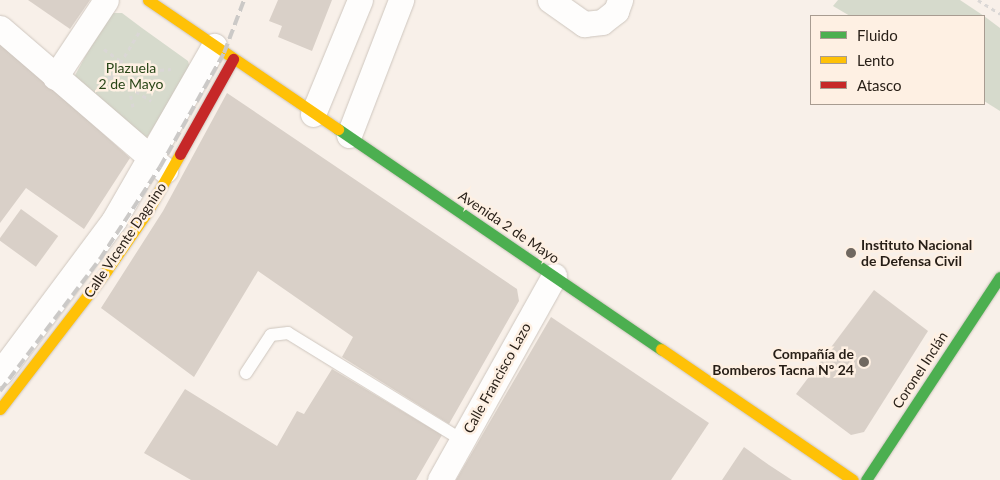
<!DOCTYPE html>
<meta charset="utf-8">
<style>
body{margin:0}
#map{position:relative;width:1000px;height:480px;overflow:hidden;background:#f8f0e9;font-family:Lato,sans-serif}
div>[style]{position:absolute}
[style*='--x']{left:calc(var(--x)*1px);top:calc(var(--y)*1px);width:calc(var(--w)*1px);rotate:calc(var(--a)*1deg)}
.green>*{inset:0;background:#d6dacc}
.building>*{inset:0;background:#d9d0c8;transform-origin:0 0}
.path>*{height:3px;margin-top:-1.5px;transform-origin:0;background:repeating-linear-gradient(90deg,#dad7d5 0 4px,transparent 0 8px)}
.roads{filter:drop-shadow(0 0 1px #cec6be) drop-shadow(0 0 1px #cec6be)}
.lane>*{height:12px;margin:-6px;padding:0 6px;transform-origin:6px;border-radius:6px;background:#fefdfc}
.street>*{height:25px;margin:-12.5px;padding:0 12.5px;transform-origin:12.5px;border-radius:12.5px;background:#fefdfc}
.fast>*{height:11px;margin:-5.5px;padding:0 5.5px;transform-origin:5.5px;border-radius:5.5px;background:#4caf50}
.slow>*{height:11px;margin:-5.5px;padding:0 5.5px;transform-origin:5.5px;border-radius:5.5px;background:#ffc107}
.jam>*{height:11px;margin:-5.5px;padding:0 5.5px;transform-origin:5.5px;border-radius:5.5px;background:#c62828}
.rail>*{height:4px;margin-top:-2px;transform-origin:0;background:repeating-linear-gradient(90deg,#cbc9c7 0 10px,transparent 0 15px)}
.dots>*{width:14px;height:14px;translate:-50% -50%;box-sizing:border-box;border:2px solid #fef0e3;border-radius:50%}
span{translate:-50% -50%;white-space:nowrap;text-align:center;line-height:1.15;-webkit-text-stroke:5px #fef0e3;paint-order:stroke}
.park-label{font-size:14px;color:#284516}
.street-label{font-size:14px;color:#271e16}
.poi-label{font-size:14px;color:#271e16;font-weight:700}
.left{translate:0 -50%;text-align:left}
.right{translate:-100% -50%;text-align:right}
.legend{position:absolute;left:810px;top:15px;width:175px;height:90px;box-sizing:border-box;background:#fef0e3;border:1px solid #a89c91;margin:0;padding:6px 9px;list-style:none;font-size:15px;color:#271e16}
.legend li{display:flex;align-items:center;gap:10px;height:25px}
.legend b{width:25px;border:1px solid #a89c91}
</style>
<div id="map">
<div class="green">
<div style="clip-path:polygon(838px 0,960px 0,984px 16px,850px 16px,833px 6px)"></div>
<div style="clip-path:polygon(114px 13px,122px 13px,142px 28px,188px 61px,190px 68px,148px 136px,141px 140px,72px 81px,108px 14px)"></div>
<div style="clip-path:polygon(984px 16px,1000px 28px,1000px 111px,984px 101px)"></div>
</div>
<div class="building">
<div style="clip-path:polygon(28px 0,90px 0,70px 29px)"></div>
<div style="clip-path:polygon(278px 0,332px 0,312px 51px,278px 37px,282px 26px,269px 21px)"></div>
<div style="clip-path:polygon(0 41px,130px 158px,84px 229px,26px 188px,0 223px)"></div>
<div style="clip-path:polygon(227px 93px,517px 289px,519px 301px,449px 424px,342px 357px,353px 337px,258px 271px,194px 377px,101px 308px,163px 211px)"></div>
<div style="left:21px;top:209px;width:46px;height:38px;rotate:36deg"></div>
<div style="clip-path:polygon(874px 290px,928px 331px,864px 432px,851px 435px,796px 394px)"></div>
<div style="clip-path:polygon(551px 317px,709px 423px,671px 480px,456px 480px)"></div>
<div style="clip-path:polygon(332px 369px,442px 435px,416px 480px,191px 480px,144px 453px,185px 389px,277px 446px,297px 411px,304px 414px)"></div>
<div style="clip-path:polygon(744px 447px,769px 465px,792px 480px,722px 480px)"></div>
</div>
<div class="path">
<div style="--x:978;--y:0;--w:26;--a:32"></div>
<div style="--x:104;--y:49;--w:22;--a:36"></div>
<div style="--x:100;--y:78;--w:12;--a:-5"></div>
<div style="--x:112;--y:77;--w:56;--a:-58.9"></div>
<div style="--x:129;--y:87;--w:26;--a:32"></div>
<div style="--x:133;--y:107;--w:20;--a:-101"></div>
<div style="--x:129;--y:87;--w:17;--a:-65"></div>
<div style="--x:136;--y:72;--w:35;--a:-5"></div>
</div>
<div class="roads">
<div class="lane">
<div style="--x:246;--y:373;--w:45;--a:-56.7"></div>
<div style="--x:271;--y:335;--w:17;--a:-7"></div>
<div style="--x:288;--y:333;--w:204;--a:31.6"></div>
</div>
<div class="street">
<div style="--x:550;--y:0;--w:42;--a:35.2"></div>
<div style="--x:584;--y:24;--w:18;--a:-6"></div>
<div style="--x:602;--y:22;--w:18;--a:-38"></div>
<div style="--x:616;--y:11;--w:12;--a:-70"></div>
<div style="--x:0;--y:28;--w:218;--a:40.7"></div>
<div style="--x:55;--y:77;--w:92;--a:-56.5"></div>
<div style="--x:313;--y:114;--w:123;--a:-67.6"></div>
<div style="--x:349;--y:135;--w:145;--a:-68.9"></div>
<div style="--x:0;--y:373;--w:191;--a:-53.3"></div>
<div style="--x:114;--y:220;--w:201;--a:-60.1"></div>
<div style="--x:440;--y:480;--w:234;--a:-60.8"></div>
</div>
<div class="fast">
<div style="--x:338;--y:129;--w:391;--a:34.3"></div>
<div style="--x:866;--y:480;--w:243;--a:-56.6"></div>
</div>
<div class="slow">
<div style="--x:148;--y:0;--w:230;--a:34.2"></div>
<div style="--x:661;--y:349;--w:232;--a:34.3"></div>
<div style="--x:0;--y:409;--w:175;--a:-52.4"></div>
<div style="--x:107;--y:270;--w:70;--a:-55.4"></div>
<div style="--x:147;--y:212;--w:67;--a:-60.4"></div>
</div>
<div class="jam">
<div style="--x:180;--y:154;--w:109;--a:-60.8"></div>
</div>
</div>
<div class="rail">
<div style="--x:0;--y:391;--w:166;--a:-52.9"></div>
<div style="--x:100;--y:259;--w:110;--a:-56.9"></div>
<div style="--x:160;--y:167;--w:131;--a:-60.7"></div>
<div style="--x:224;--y:53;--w:57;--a:-69.3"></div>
</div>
<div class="dots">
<div style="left:851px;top:253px;background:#706860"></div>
<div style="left:864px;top:362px;background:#706860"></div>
</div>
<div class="park-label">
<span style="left:131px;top:76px">Plazuela<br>2 de Mayo</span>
</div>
<div class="street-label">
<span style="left:509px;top:227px;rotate:34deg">Avenida 2 de Mayo</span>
<span style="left:125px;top:240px;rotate:-56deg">Calle Vicente Dagnino</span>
<span style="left:920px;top:370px;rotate:-57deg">Coronel Inclán</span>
<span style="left:497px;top:378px;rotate:-61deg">Calle Francisco Lazo</span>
</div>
<div class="poi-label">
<span class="left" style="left:861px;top:253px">Instituto Nacional<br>de Defensa Civil</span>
<span class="right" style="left:854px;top:362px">Compañía de<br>Bomberos Tacna Nº 24</span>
</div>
<ul class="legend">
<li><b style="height:6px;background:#4caf50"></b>Fluido</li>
<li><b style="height:6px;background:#ffc107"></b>Lento</li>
<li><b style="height:6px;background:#c62828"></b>Atasco</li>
</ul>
</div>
